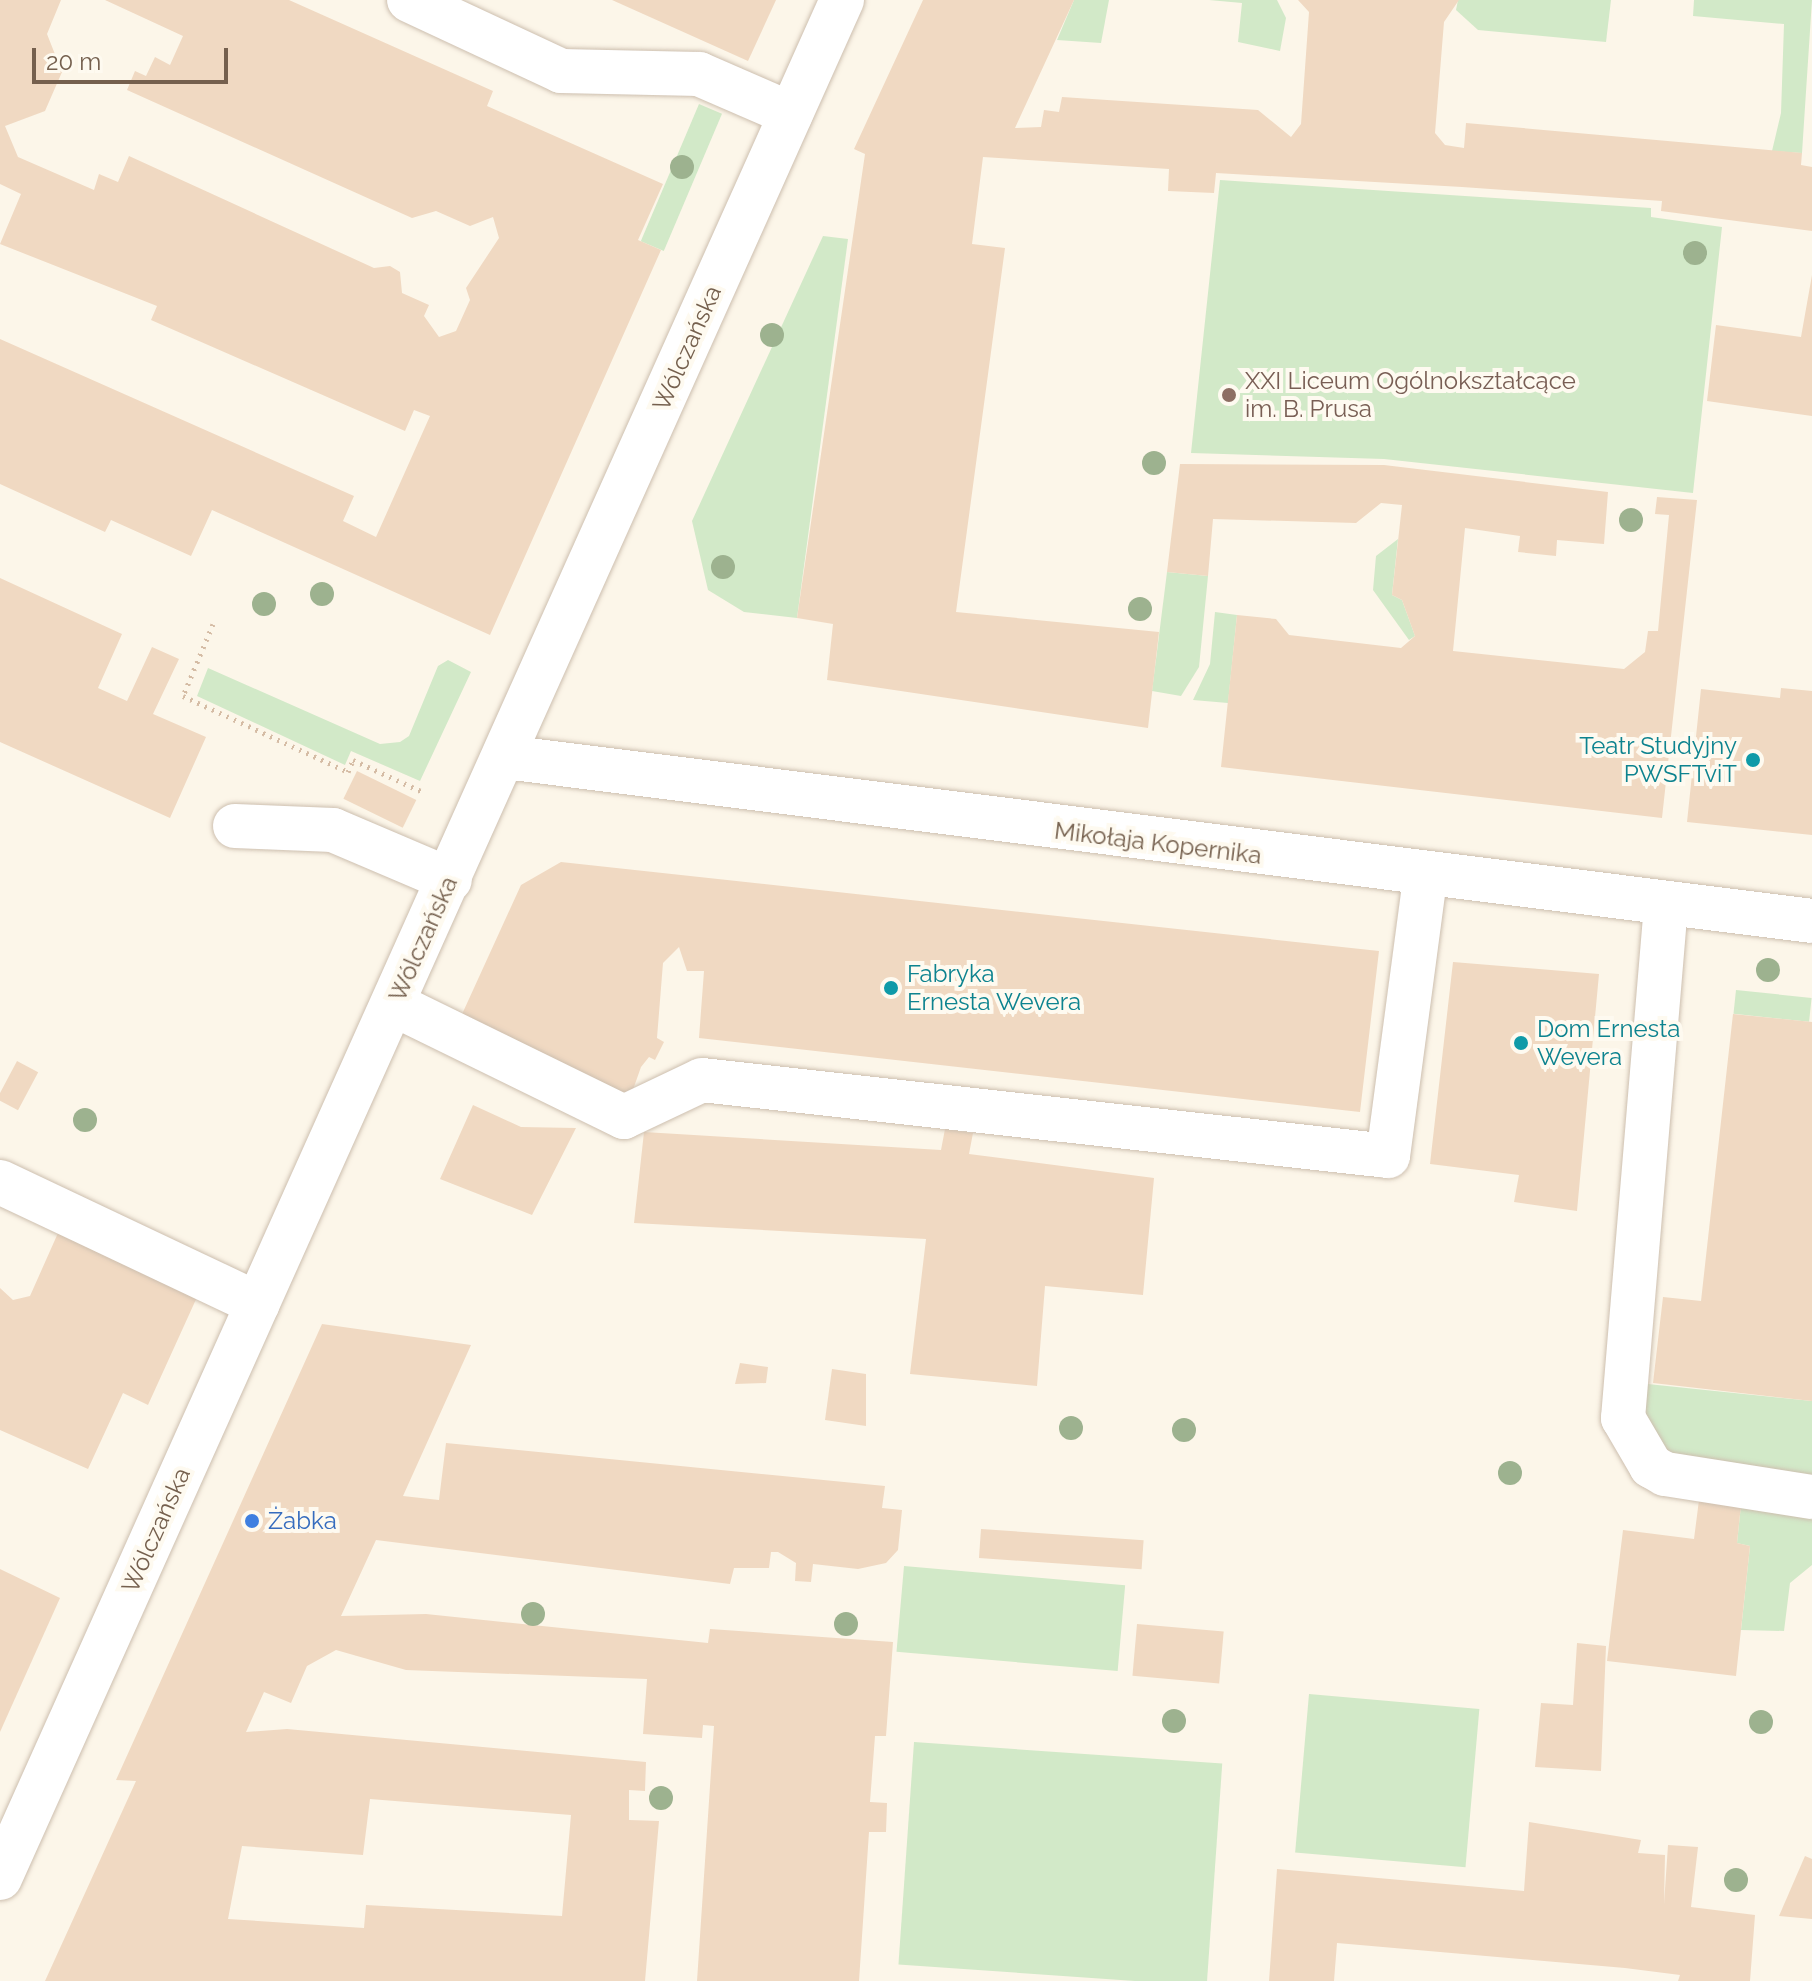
<!DOCTYPE html>
<meta charset="utf-8">
<style>
body{margin:0}
#map{position:relative;width:1812px;height:1981px;overflow:hidden;background:#fcf6e9;font-family:Raleway,sans-serif}
div>[style]{position:absolute}
[style*='--x']{left:calc(var(--x)*1px);top:calc(var(--y)*1px);width:calc(var(--w)*1px);rotate:calc(var(--a)*1deg)}
.green>*{inset:0;background:#d2e9c8;transform-origin:0 0}
.building>*{inset:0;background:#f0d9c2;transform-origin:0 0}
.path>*{height:5px;margin-top:-2.5px;transform-origin:0;background:repeating-linear-gradient(90deg,#d5bca5 0 2px,transparent 0 8px)}
.roads{filter:drop-shadow(0 0 2px #cdbfaf) drop-shadow(0 0 2px #cdbfaf)}
.minor>*{height:44px;margin:-22px;padding:0 22px;transform-origin:22px;border-radius:22px;background:#fff}
.trees>*{width:24px;height:24px;margin:-12px;border-radius:50%;background:#9db28f}
.dots>*{width:22px;height:22px;translate:-50% -50%;box-sizing:border-box;border:4px solid #fefaf0;border-radius:50%}
span{translate:-50% -50%;white-space:nowrap;text-align:center;line-height:1.15;-webkit-text-stroke:8px #fefaf0;paint-order:stroke}
.street-label{font-size:24px;color:#75604e}
.education-label{font-size:24px;color:#785e54}
.left{translate:0 -50%;text-align:left}
.culture-label{font-size:24px;color:#0d838f}
.right{translate:-100% -50%;text-align:right}
.shop-label{font-size:24px;color:#366cbe}
.scale{position:absolute;left:32px;top:48px;width:196px;height:36px;box-sizing:border-box;border:4px solid #75604e;border-top:0;padding-left:10px;font-size:24px;line-height:28px;white-space:nowrap;color:#75604e;-webkit-text-stroke:6px #fefaf0;paint-order:stroke}
</style>
<div id="map">
<div class="green">
<div style="clip-path:polygon(1074px 0,1109px 0,1101px 43px,1057px 40px)"></div>
<div style="clip-path:polygon(1209px 0,1277px 0,1286px 18px,1280px 51px,1238px 42px,1242px 3px)"></div>
<div style="clip-path:polygon(1458px 0,1611px 0,1606px 42px,1478px 30px,1456px 10px)"></div>
<div style="clip-path:polygon(1694px 0,1812px 0,1802px 153px,1772px 151px,1781px 113px,1784px 24px,1693px 16px)"></div>
<div style="left:699px;top:104px;width:25px;height:149px;rotate:23deg"></div>
<div style="clip-path:polygon(1220px 180px,1651px 208px,1651px 217px,1722px 227px,1693px 493px,1384px 459px,1191px 453px)"></div>
<div style="clip-path:polygon(823px 236px,848px 239px,797px 618px,744px 612px,708px 590px,692px 521px)"></div>
<div style="clip-path:polygon(1398px 539px,1392px 595px,1402px 600px,1415px 636px,1409px 640px,1373px 590px,1376px 556px)"></div>
<div style="clip-path:polygon(1167px 572px,1208px 576px,1199px 667px,1181px 696px,1152px 691px)"></div>
<div style="clip-path:polygon(1215px 612px,1237px 615px,1228px 703px,1193px 700px,1210px 664px)"></div>
<div style="clip-path:polygon(448px 660px,471px 672px,420px 781px,351px 751px,345px 765px,197px 696px,208px 668px,380px 744px,400px 742px,409px 736px,438px 666px)"></div>
<div style="left:1736px;top:990px;width:76px;height:24px;rotate:6deg"></div>
<div style="clip-path:polygon(1638px 1383px,1812px 1401px,1812px 1483px,1689px 1467px,1647px 1435px)"></div>
<div style="clip-path:polygon(1741px 1505px,1812px 1517px,1812px 1565px,1790px 1583px,1784px 1631px,1741px 1630px,1750px 1546px,1737px 1543px)"></div>
<div style="left:904px;top:1566px;width:222px;height:86px;rotate:5deg"></div>
<div style="left:1309px;top:1694px;width:171px;height:159px;rotate:5deg"></div>
<div style="left:914px;top:1742px;width:309px;height:223px;rotate:4deg"></div>
</div>
<div class="building">
<div style="clip-path:polygon(0 0,61px 0,47px 34px,62px 72px,45px 111px,5px 126px,18px 157px,94px 190px,99px 174px,118px 182px,129px 156px,374px 268px,390px 266px,400px 272px,402px 293px,429px 305px,424px 316px,439px 337px,456px 331px,470px 300px,466px 288px,499px 238px,493px 217px,470px 226px,436px 211px,412px 218px,127px 90px,135px 71px,146px 76px,155px 57px,170px 65px,183px 36px,105px 0,289px 0,493px 91px,487px 106px,663px 184px,638px 240px,661px 250px,490px 635px,212px 510px,191px 556px,111px 520px,105px 532px,0 484px,0 339px,354px 496px,343px 521px,376px 537px,430px 416px,414px 410px,405px 431px,151px 320px,157px 306px,0 244px,21px 194px,0 184px)"></div>
<div style="clip-path:polygon(612px 0,776px 0,748px 61px)"></div>
<div style="clip-path:polygon(923px 0,1074px 0,1015px 128px,1041px 127px,1044px 110px,1059px 112px,1062px 97px,1258px 110px,1291px 137px,1301px 124px,1309px 12px,1298px 0,1459px 0,1444px 22px,1435px 133px,1445px 145px,1464px 148px,1466px 123px,1802px 153px,1801px 165px,1812px 167px,1812px 231px,1661px 211px,1662px 201px,1462px 187px,1216px 173px,1214px 193px,1168px 191px,1169px 169px,983px 157px,972px 244px,1005px 248px,956px 612px,1159px 632px,1148px 728px,827px 680px,833px 624px,797px 618px,865px 154px,854px 149px)"></div>
<div style="clip-path:polygon(1812px 275px,1812px 416px,1707px 401px,1716px 325px,1801px 337px)"></div>
<div style="clip-path:polygon(1180px 464px,1384px 465px,1608px 492px,1604px 544px,1557px 540px,1556px 556px,1518px 552px,1520px 536px,1465px 528px,1453px 651px,1624px 669px,1645px 652px,1648px 631px,1658px 631px,1669px 515px,1655px 514px,1657px 497px,1697px 500px,1662px 818px,1221px 767px,1237px 615px,1276px 619px,1289px 635px,1401px 648px,1415px 636px,1402px 600px,1392px 595px,1402px 505px,1381px 503px,1356px 523px,1213px 519px,1208px 576px,1167px 572px)"></div>
<div style="clip-path:polygon(0 578px,122px 634px,98px 688px,127px 701px,152px 647px,179px 659px,153px 714px,206px 737px,170px 818px,0 742px)"></div>
<div style="clip-path:polygon(1781px 688px,1812px 691px,1812px 835px,1687px 822px,1701px 689px,1780px 698px)"></div>
<div style="left:357px;top:771px;width:66px;height:31px;rotate:26deg"></div>
<div style="clip-path:polygon(561px 862px,1379px 951px,1360px 1112px,699px 1038px,704px 971px,687px 971px,679px 947px,663px 963px,657px 1038px,664px 1042px,655px 1060px,649px 1057px,641px 1067px,629px 1101px,458px 1023px,521px 885px)"></div>
<div style="clip-path:polygon(1453px 962px,1599px 974px,1577px 1211px,1514px 1202px,1519px 1175px,1430px 1164px)"></div>
<div style="clip-path:polygon(1733px 1014px,1812px 1022px,1812px 1401px,1653px 1383px,1663px 1297px,1701px 1301px)"></div>
<div style="left:17px;top:1061px;width:24px;height:43px;rotate:28deg"></div>
<div style="clip-path:polygon(473px 1105px,521px 1127px,576px 1128px,532px 1215px,440px 1179px)"></div>
<div style="clip-path:polygon(945px 1129px,973px 1133px,969px 1154px,1154px 1178px,1143px 1295px,1045px 1286px,1037px 1386px,910px 1374px,926px 1239px,634px 1223px,644px 1132px,941px 1150px)"></div>
<div style="clip-path:polygon(58px 1233px,198px 1295px,148px 1405px,123px 1393px,88px 1469px,0 1430px,0 1288px,13px 1300px,30px 1296px)"></div>
<div style="clip-path:polygon(evenodd,322px 1324px,471px 1345px,403px 1496px,439px 1500px,446px 1443px,885px 1486px,882px 1508px,902px 1510px,898px 1550px,886px 1563px,858px 1569px,813px 1564px,811px 1582px,795px 1581px,796px 1563px,778px 1552px,771px 1552px,769px 1568px,734px 1568px,730px 1584px,376px 1540px,341px 1616px,426px 1614px,708px 1643px,710px 1629px,893px 1642px,886px 1736px,875px 1736px,870px 1802px,887px 1803px,886px 1832px,869px 1832px,859px 1981px,697px 1981px,714px 1726px,703px 1725px,702px 1738px,643px 1734px,647px 1679px,406px 1670px,336px 1650px,307px 1666px,291px 1703px,264px 1692px,246px 1732px,287px 1729px,646px 1762px,645px 1791px,629px 1790px,629px 1820px,659px 1821px,645px 1981px,45px 1981px,136px 1781px,116px 1780px,322px 1324px,370px 1799px,571px 1815px,562px 1916px,366px 1905px,364px 1928px,228px 1919px,242px 1846px,363px 1855px,370px 1799px)"></div>
<div style="clip-path:polygon(740px 1363px,768px 1367px,766px 1383px,735px 1384px)"></div>
<div style="clip-path:polygon(832px 1369px,866px 1374px,866px 1426px,825px 1420px)"></div>
<div style="clip-path:polygon(1699px 1500px,1741px 1505px,1737px 1543px,1750px 1546px,1736px 1676px,1607px 1661px,1623px 1530px,1694px 1539px)"></div>
<div style="left:981px;top:1529px;width:163px;height:29px;rotate:4deg"></div>
<div style="clip-path:polygon(0 1569px,60px 1598px,0 1732px)"></div>
<div style="left:1137px;top:1624px;width:87px;height:52px;rotate:5deg"></div>
<div style="clip-path:polygon(1577px 1643px,1606px 1646px,1601px 1771px,1535px 1767px,1541px 1703px,1573px 1705px)"></div>
<div style="clip-path:polygon(1529px 1822px,1641px 1840px,1638px 1853px,1665px 1855px,1664px 1904px,1668px 1845px,1698px 1847px,1691px 1907px,1755px 1915px,1750px 1981px,1678px 1981px,1680px 1975px,1625px 1968px,1337px 1943px,1334px 1981px,1269px 1981px,1277px 1869px,1524px 1891px)"></div>
<div style="clip-path:polygon(1805px 1856px,1812px 1859px,1812px 1919px,1779px 1916px)"></div>
</div>
<div class="path">
<div style="--x:213;--y:624;--w:78;--a:112.6"></div>
<div style="--x:183;--y:696;--w:182;--a:24.7"></div>
<div style="--x:348;--y:772;--w:13;--a:-67"></div>
<div style="--x:353;--y:760;--w:79;--a:24.6"></div>
</div>
<div class="roads">
<div class="minor">
<div style="--x:409;--y:0;--w:168;--a:25"></div>
<div style="--x:561;--y:71;--w:138;--a:1.2"></div>
<div style="--x:699;--y:74;--w:100;--a:23.5"></div>
<div style="--x:505;--y:757;--w:1317;--a:7.15"></div>
<div style="--x:235;--y:826;--w:98;--a:2.3"></div>
<div style="--x:333;--y:830;--w:127;--a:23.1"></div>
<div style="--x:1666;--y:905;--w:515;--a:94.79"></div>
<div style="--x:1623;--y:1418;--w:56;--a:59.7"></div>
<div style="--x:1651;--y:1466;--w:16;--a:30"></div>
<div style="--x:1665;--y:1474;--w:149;--a:8.9"></div>
<div style="--x:393;--y:1004;--w:257;--a:26.1"></div>
<div style="--x:624;--y:1117;--w:86;--a:-25.4"></div>
<div style="--x:702;--y:1080;--w:690;--a:6.32"></div>
<div style="--x:1388;--y:1156;--w:281;--a:-82.4"></div>
<div style="--x:0;--y:1182;--w:285;--a:25.3"></div>
<div style="--x:0;--y:1878;--w:2058;--a:-65.85"></div>
</div>
</div>
<div class="trees">
<div style="left:682px;top:167px"></div>
<div style="left:1695px;top:253px"></div>
<div style="left:772px;top:335px"></div>
<div style="left:1154px;top:463px"></div>
<div style="left:1631px;top:520px"></div>
<div style="left:723px;top:567px"></div>
<div style="left:322px;top:594px"></div>
<div style="left:264px;top:604px"></div>
<div style="left:1140px;top:609px"></div>
<div style="left:1768px;top:970px"></div>
<div style="left:85px;top:1120px"></div>
<div style="left:1071px;top:1428px"></div>
<div style="left:1184px;top:1430px"></div>
<div style="left:1510px;top:1473px"></div>
<div style="left:533px;top:1614px"></div>
<div style="left:846px;top:1624px"></div>
<div style="left:1174px;top:1721px"></div>
<div style="left:1761px;top:1722px"></div>
<div style="left:661px;top:1798px"></div>
<div style="left:1736px;top:1880px"></div>
</div>
<div class="dots">
<div style="left:1229px;top:395px;background:#8d6e63"></div>
<div style="left:1753px;top:760px;background:#0f9aa8"></div>
<div style="left:891px;top:988px;background:#0f9aa8"></div>
<div style="left:1521px;top:1043px;background:#0f9aa8"></div>
<div style="left:252px;top:1521px;background:#3f7fe0"></div>
</div>
<div class="street-label">
<span style="left:687px;top:348px;rotate:-66deg">Wólczańska</span>
<span style="left:1158px;top:843px;rotate:7deg">Mikołaja Kopernika</span>
<span style="left:423px;top:939px;rotate:-66deg">Wólczańska</span>
<span style="left:156px;top:1530px;rotate:-66deg">Wólczańska</span>
</div>
<div class="education-label">
<span class="left" style="left:1245px;top:395px">XXI Liceum Ogólnokształcące<br>im. B. Prusa</span>
</div>
<div class="culture-label">
<span class="right" style="left:1737px;top:760px">Teatr Studyjny<br>PWSFTviT</span>
<span class="left" style="left:907px;top:988px">Fabryka<br>Ernesta Wevera</span>
<span class="left" style="left:1537px;top:1043px">Dom Ernesta<br>Wevera</span>
</div>
<div class="shop-label">
<span class="left" style="left:268px;top:1521px">Żabka</span>
</div>
<div class="scale">20 m</div>
</div>
